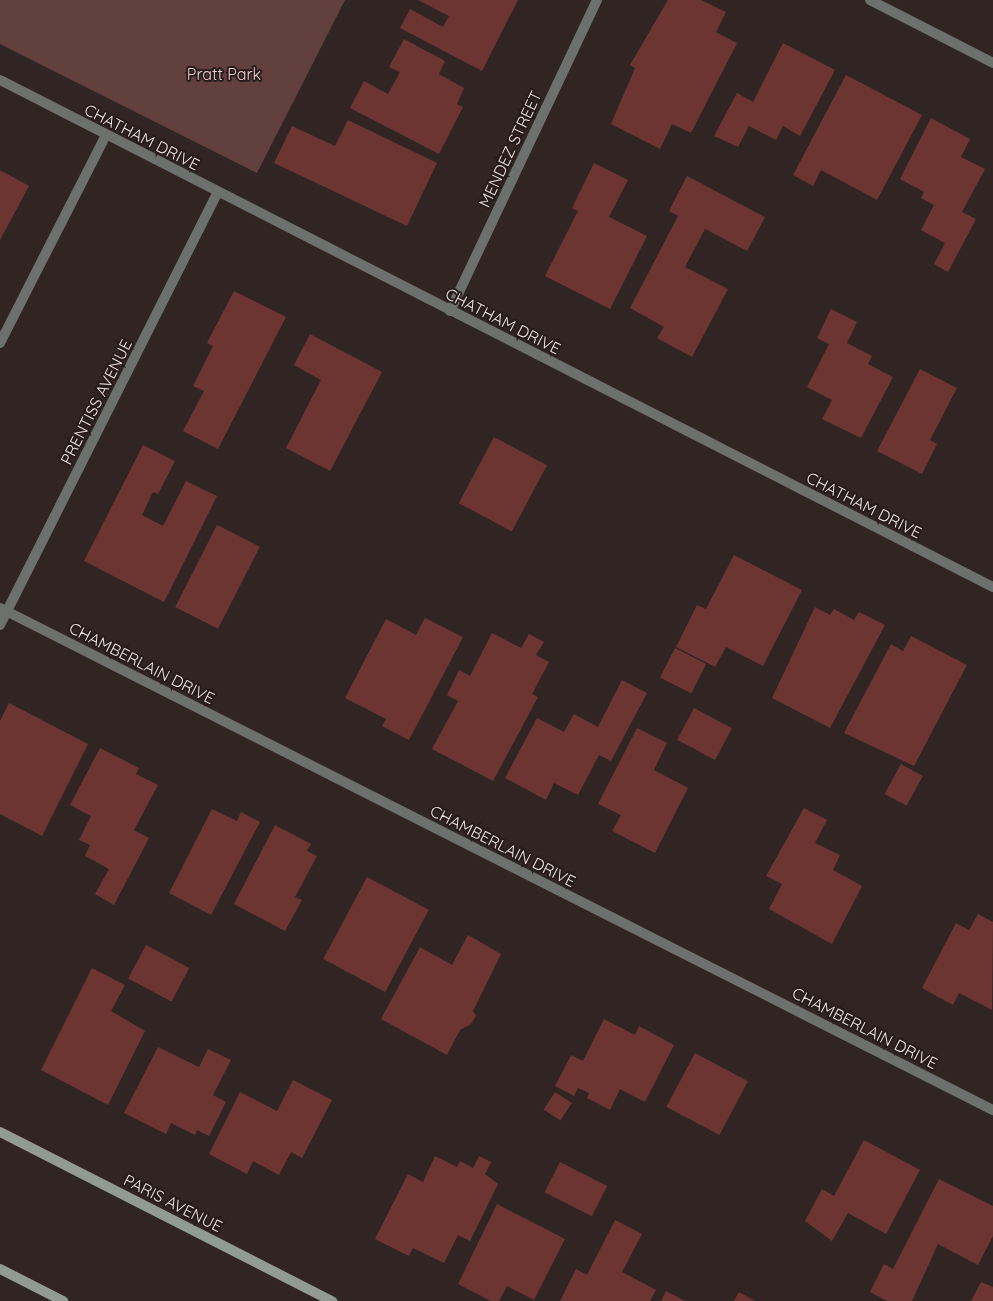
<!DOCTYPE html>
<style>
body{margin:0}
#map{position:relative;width:993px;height:1301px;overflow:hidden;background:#312524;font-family:Quicksand,sans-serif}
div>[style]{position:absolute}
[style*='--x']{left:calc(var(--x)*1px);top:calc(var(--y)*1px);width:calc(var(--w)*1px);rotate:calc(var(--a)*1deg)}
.green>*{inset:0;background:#62403d}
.building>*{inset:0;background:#6c3532;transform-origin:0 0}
.street>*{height:10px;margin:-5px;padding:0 5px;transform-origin:5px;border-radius:5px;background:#6c716d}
.secondary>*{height:10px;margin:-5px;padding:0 5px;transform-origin:5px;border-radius:5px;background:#929a94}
span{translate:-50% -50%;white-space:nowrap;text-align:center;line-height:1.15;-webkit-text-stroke:4px #271b1b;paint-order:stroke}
.park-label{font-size:16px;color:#f4cdca}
.street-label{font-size:16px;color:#efe7e6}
</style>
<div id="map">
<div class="green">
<div style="clip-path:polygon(0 0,345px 0,257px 173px,0 44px)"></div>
</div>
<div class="building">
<div style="clip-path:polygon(418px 0,518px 0,482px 71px,400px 28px,410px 9px,443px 27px,449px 16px)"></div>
<div style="clip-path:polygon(668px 0,701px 0,726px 12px,716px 32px,737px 43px,691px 133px,672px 124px,660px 149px,611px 124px,635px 68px,630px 65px)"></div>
<div style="clip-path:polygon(404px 39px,445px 61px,439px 74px,464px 88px,457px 104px,463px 107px,439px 154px,350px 108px,364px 81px,388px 94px,400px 72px,389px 67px)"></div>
<div style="clip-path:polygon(783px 43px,835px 70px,800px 136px,783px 126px,776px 140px,749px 126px,738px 147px,714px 136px,737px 93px,753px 102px)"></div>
<div style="clip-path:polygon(846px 75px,922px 115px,877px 200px,821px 170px,813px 186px,793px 175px)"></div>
<div style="clip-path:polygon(931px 118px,970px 139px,961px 157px,985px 169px,962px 212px,976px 219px,948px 272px,934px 264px,945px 243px,921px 230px,934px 205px,921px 198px,924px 192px,900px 179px)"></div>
<div style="clip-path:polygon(348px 120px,437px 163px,407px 226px,274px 163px,292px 126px,335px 146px)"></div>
<div style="clip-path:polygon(594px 163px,628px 180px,609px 217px,647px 236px,610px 309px,545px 276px,578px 211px,572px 208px)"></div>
<div style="clip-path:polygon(0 170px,29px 186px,0 240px)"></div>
<div style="clip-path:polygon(687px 176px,765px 217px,747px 251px,705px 229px,685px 267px,728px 289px,692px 357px,657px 338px,664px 327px,630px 308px,678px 216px,669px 211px)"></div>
<div style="clip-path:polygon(234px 291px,286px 317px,218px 449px,183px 431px,204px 391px,193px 386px,213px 346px,207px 343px)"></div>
<div style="clip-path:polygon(831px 309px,857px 322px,847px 343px,872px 356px,868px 364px,893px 377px,861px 438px,822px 419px,832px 400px,807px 387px,829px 344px,817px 338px)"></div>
<div style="clip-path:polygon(310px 334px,382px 372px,330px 471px,286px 448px,321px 380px,294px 365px)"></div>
<div style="clip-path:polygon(920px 369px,957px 388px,930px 440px,937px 444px,922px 474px,877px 451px)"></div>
<div style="left:494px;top:437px;width:60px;height:75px;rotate:28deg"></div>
<div style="clip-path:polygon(143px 445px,175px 461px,158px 494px,153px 492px,142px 515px,163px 526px,186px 481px,217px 496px,164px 602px,84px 561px)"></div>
<div style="left:217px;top:525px;width:48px;height:92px;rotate:27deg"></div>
<div style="clip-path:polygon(734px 555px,802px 590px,763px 666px,726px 647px,715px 667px,676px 647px,697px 605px,706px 609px)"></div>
<div style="clip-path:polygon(815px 607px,830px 615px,834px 609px,854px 620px,859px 612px,885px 625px,830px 728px,772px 698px)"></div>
<div style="clip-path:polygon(425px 618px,463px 637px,409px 740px,382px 726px,386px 719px,345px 698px,386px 619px,416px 635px)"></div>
<div style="clip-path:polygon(492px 633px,521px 648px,529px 634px,544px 642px,536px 655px,549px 662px,532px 694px,538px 697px,493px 781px,432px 749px,458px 701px,447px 695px,459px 670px,470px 676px)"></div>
<div style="clip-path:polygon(911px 636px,967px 665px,914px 766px,844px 733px,891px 644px,903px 651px)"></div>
<div style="left:675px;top:648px;width:35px;height:33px;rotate:27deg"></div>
<div style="clip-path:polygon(622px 680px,647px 693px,611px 761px,599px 755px,578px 795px,554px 783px,546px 800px,505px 778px,537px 718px,564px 732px,574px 714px,598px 727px)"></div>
<div style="clip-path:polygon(9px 703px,88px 744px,42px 836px,0 814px,0 721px)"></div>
<div style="left:694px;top:708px;width:43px;height:36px;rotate:28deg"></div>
<div style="clip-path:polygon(637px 728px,667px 743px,654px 770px,688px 788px,655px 853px,612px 831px,621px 815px,598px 804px)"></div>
<div style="clip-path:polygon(100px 748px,139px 768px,136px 774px,158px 785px,134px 830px,149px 838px,114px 905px,95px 894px,109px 869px,85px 856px,90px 845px,79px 840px,91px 816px,70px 805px)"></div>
<div style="left:901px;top:764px;width:25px;height:34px;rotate:29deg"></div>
<div style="clip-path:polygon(804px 808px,827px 820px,815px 843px,840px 855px,833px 870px,862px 886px,832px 944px,769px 909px,782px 884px,766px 876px)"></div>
<div style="clip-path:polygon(212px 809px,237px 821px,241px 812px,260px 822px,211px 915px,169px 893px)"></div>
<div style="clip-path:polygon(275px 825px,311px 844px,307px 851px,317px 856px,295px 897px,302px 900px,285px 931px,234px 904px)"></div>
<div style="left:367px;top:877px;width:70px;height:93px;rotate:28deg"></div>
<div style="clip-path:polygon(978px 914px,993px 922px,992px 1010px,959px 993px,953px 1005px,922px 988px,956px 923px,969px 930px)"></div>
<div style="clip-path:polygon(468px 935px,501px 954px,473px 1011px,476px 1016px,471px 1024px,460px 1030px,447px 1055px,381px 1019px,420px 947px,452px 965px)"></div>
<div style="left:146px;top:945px;width:49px;height:38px;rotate:28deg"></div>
<div style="clip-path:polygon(92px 968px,125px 985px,111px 1011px,145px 1031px,108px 1105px,41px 1070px)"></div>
<div style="clip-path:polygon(604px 1019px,635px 1035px,639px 1026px,674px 1045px,645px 1102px,620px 1089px,610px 1110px,587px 1098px,589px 1093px,578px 1088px,574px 1096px,555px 1086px,571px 1055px,583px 1061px)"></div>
<div style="clip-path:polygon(158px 1047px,199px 1067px,208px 1049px,231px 1060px,213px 1095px,226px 1102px,209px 1136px,197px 1130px,195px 1135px,171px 1123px,166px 1134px,124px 1113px)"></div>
<div style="left:695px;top:1053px;width:60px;height:61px;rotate:28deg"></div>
<div style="clip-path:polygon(293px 1080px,332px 1100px,302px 1158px,291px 1152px,279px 1175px,253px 1161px,247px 1174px,209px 1154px,240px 1092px,277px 1111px)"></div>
<div style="left:555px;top:1092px;width:20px;height:21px;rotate:33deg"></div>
<div style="clip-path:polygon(864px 1140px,920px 1170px,886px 1234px,848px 1213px,832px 1241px,805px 1221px,822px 1189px,834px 1196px)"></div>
<div style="clip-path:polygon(435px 1156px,457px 1167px,460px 1161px,473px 1168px,479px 1156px,491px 1162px,485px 1174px,498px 1184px,470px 1241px,458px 1235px,444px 1263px,413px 1248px,409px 1256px,375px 1239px,408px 1174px,423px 1182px)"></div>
<div style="left:560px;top:1162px;width:53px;height:34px;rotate:27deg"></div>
<div style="clip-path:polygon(939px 1179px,993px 1206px,993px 1236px,978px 1265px,938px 1244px,912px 1301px,887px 1301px,870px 1292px,884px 1264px,893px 1269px)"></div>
<div style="clip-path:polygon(497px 1204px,565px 1239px,534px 1300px,507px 1286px,499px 1301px,491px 1301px,458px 1284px)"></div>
<div style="clip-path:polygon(615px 1220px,642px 1234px,622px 1272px,656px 1290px,650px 1301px,560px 1301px,576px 1269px,587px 1275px)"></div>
<div style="clip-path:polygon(981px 1282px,993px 1287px,993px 1301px,971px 1301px)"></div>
<div style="clip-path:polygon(666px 1291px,685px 1301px,661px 1301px)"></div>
<div style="clip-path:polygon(739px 1292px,755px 1301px,734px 1301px)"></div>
</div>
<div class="street">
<div style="--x:870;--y:0;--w:138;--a:27.1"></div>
<div style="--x:0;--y:80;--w:1115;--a:27.05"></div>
<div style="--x:450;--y:311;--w:344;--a:-64.7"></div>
<div style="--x:0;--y:343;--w:233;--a:-63"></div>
<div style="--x:0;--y:608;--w:1113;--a:26.82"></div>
<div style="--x:0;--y:625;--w:485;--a:-63.3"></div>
</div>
<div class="secondary">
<div style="--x:0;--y:1132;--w:373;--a:27"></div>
<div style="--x:0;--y:1269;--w:71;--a:26.9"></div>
</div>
<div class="park-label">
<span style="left:224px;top:74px">Pratt Park</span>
</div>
<div class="street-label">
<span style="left:142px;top:137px;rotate:27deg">CHATHAM DRIVE</span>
<span style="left:510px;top:149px;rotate:-65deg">MENDEZ STREET</span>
<span style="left:503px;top:321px;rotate:27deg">CHATHAM DRIVE</span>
<span style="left:96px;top:402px;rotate:-63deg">PRENTISS AVENUE</span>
<span style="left:864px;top:505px;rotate:27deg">CHATHAM DRIVE</span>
<span style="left:142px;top:663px;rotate:27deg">CHAMBERLAIN DRIVE</span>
<span style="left:503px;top:846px;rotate:27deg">CHAMBERLAIN DRIVE</span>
<span style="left:865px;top:1028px;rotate:27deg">CHAMBERLAIN DRIVE</span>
<span style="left:173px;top:1203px;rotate:27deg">PARIS AVENUE</span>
</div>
</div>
